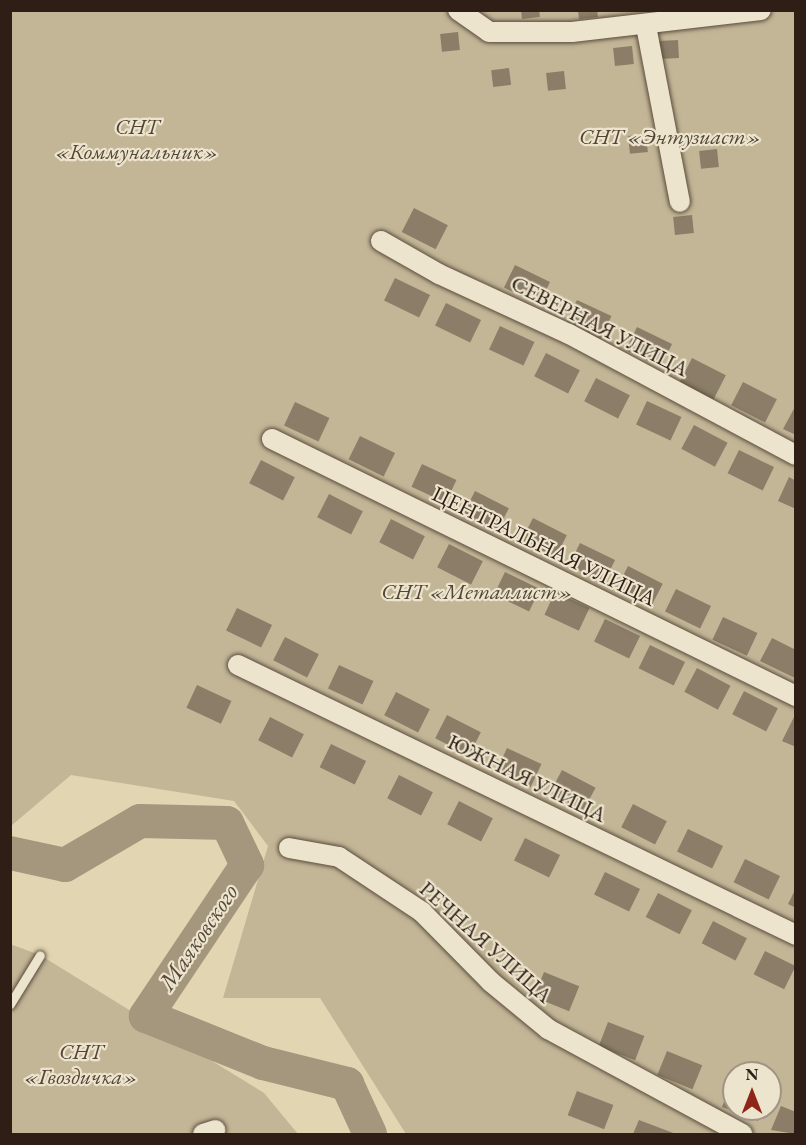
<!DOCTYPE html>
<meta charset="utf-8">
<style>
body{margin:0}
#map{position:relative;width:806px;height:1145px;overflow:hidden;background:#e1d5b2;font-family:"EB Garamond",serif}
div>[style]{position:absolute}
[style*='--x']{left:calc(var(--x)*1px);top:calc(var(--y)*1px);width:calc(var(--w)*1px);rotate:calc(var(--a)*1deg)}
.green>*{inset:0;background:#c3b697}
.river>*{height:34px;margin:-17px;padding:0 17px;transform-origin:17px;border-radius:17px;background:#a4977d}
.building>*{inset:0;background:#8b7d67;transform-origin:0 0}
.roads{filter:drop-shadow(0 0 2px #5b4c3d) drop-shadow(0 0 2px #5b4c3d)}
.lane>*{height:9px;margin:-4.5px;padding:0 4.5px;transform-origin:4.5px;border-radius:4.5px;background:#ece4cd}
.street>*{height:20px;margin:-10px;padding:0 10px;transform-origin:10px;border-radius:10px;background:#ece4cd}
span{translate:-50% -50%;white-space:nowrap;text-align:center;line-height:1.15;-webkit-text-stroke:4.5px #ece4cd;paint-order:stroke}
.park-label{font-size:22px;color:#534436;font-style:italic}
.street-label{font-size:22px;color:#2e1e16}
.water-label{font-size:24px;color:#57483a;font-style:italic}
.frame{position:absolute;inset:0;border:12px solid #2e1e16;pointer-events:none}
.north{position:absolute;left:722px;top:1061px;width:60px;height:60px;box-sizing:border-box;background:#ece4cd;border:2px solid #a09584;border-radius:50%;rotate:0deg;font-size:16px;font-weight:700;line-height:24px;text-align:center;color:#2e1e16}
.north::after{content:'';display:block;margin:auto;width:21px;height:27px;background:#8f2418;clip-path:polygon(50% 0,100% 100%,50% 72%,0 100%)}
</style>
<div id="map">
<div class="green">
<div style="clip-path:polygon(evenodd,11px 11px,795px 11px,795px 1134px,406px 1134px,320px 998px,223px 998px,268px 846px,234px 801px,71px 775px,11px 826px,11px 11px,734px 1073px,770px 1073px,770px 1109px,734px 1109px,734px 1073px)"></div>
<div style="clip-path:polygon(10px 944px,40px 955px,264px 1093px,298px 1134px,11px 1134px)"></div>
</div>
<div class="river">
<div style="--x:10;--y:853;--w:56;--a:12.3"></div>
<div style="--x:65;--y:865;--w:87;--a:-30.4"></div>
<div style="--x:140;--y:821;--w:87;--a:1.3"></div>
<div style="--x:227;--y:823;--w:47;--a:64.5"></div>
<div style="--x:247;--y:865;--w:182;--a:123.8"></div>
<div style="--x:146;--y:1016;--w:126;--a:21.9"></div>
<div style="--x:263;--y:1063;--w:87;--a:14"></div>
<div style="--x:347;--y:1084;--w:55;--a:65.3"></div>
</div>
<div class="building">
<div style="clip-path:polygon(521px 10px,539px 10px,540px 17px,522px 19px)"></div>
<div style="clip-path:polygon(578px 10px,597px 10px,598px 17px,579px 19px)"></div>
<div style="left:458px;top:32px;width:18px;height:18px;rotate:84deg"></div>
<div style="left:678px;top:40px;width:18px;height:19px;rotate:87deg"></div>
<div style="left:632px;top:46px;width:18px;height:19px;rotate:84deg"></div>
<div style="left:509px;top:68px;width:17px;height:18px;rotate:83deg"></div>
<div style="left:564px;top:71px;width:18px;height:18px;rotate:84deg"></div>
<div style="left:646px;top:134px;width:18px;height:18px;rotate:84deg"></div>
<div style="left:717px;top:149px;width:18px;height:18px;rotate:84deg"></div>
<div style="left:414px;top:208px;width:38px;height:27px;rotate:27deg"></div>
<div style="left:692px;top:215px;width:18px;height:19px;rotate:84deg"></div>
<div style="left:515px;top:265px;width:39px;height:25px;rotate:26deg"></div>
<div style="left:395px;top:278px;width:39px;height:25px;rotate:26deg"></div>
<div style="left:577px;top:300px;width:38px;height:25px;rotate:25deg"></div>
<div style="left:446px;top:303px;width:39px;height:25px;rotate:26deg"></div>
<div style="left:500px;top:326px;width:38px;height:26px;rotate:25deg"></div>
<div style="left:637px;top:327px;width:39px;height:26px;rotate:26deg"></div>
<div style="left:546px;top:353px;width:38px;height:26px;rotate:27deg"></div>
<div style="left:692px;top:358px;width:38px;height:27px;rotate:27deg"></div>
<div style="left:596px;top:378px;width:38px;height:26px;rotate:27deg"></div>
<div style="left:743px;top:382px;width:38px;height:26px;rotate:27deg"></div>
<div style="left:647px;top:401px;width:38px;height:26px;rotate:25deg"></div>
<div style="left:295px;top:402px;width:38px;height:26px;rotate:25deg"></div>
<div style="clip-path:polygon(796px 405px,796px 435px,783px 429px)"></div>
<div style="left:694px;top:425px;width:38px;height:27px;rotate:28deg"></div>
<div style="left:360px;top:436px;width:39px;height:26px;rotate:26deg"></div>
<div style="left:739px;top:450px;width:39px;height:26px;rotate:26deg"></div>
<div style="left:261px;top:460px;width:38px;height:26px;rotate:27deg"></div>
<div style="left:422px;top:464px;width:38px;height:25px;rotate:25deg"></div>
<div style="clip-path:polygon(789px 477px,796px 481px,796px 509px,778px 501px)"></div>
<div style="left:475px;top:491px;width:38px;height:26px;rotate:27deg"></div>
<div style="left:329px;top:494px;width:38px;height:26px;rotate:27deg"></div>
<div style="left:533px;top:518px;width:38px;height:26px;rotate:27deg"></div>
<div style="left:391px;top:519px;width:38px;height:26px;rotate:27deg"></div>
<div style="left:580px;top:543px;width:39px;height:25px;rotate:26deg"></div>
<div style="left:449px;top:544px;width:38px;height:26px;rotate:27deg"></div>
<div style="left:628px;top:566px;width:39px;height:26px;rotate:27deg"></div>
<div style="left:505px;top:572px;width:39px;height:25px;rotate:26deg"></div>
<div style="left:676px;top:589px;width:39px;height:25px;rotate:26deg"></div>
<div style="left:555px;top:592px;width:38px;height:25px;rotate:25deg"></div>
<div style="left:237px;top:608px;width:39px;height:25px;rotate:26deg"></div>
<div style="left:723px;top:617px;width:38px;height:25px;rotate:25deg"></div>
<div style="left:605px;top:619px;width:39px;height:25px;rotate:26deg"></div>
<div style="left:285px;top:637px;width:38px;height:26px;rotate:27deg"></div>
<div style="clip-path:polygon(772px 638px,796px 650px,795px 678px,760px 661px)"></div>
<div style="left:650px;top:645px;width:39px;height:26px;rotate:26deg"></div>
<div style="left:339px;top:665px;width:38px;height:26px;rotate:25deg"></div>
<div style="left:697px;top:668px;width:38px;height:27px;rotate:28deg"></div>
<div style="left:197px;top:685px;width:38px;height:25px;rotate:25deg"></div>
<div style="left:744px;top:691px;width:38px;height:26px;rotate:27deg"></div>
<div style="left:396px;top:692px;width:38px;height:26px;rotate:27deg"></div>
<div style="left:447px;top:715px;width:38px;height:26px;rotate:27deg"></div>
<div style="left:270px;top:717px;width:38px;height:26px;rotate:27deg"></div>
<div style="clip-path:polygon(794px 717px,796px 718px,796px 747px,782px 741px)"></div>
<div style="left:331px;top:744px;width:39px;height:26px;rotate:26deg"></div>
<div style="left:507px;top:748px;width:38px;height:26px;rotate:25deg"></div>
<div style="left:562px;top:770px;width:38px;height:26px;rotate:28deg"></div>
<div style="left:399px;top:775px;width:38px;height:26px;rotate:27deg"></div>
<div style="left:459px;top:801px;width:38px;height:26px;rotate:27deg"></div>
<div style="left:633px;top:804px;width:38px;height:26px;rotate:27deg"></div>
<div style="left:688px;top:829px;width:39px;height:25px;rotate:26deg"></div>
<div style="left:525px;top:838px;width:39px;height:25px;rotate:26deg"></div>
<div style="left:745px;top:859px;width:39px;height:26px;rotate:26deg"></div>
<div style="left:605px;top:872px;width:39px;height:25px;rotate:26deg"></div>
<div style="clip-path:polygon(796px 888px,796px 908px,788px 904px)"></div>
<div style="left:658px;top:893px;width:38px;height:27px;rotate:27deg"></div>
<div style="left:713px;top:921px;width:38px;height:25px;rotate:27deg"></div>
<div style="left:765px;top:951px;width:34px;height:26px;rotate:26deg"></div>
<div style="left:544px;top:972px;width:38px;height:27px;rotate:22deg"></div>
<div style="left:608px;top:1022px;width:39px;height:26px;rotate:21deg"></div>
<div style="left:667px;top:1051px;width:38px;height:26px;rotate:22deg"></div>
<div style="clip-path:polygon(731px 1083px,734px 1109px,762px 1109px,758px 1121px,722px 1107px)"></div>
<div style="left:577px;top:1091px;width:39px;height:26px;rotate:21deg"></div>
<div style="clip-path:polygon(781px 1106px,796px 1112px,796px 1134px,771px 1130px)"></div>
<div style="clip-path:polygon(639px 1120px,676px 1134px,633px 1134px)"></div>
</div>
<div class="roads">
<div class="lane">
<div style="--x:10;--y:1004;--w:57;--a:-58.5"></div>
</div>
<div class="street">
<div style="--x:458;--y:10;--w:38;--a:35"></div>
<div style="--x:489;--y:32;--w:83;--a:0"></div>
<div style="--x:572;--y:32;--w:190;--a:-6.6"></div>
<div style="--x:646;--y:26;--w:179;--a:79.1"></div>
<div style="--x:381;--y:241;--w:67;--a:29.6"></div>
<div style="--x:439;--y:274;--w:143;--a:24.8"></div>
<div style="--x:569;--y:334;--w:257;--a:28.1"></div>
<div style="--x:272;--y:439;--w:584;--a:26.13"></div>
<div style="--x:238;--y:665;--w:620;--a:25.82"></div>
<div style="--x:289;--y:848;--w:51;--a:10.2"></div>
<div style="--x:339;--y:857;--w:100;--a:33.5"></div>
<div style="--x:422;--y:912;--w:98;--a:45.4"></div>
<div style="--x:491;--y:982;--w:74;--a:39.5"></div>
<div style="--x:548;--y:1029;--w:221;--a:28.4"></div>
<div style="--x:203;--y:1134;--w:13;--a:-18"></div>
</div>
</div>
<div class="park-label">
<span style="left:137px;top:139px">СНТ<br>«Коммунальник»</span>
<span style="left:670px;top:137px">СНТ «Энтузиаст»</span>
<span style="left:477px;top:592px">СНТ «Металлист»</span>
<span style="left:81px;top:1064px">СНТ<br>«Гвоздичка»</span>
</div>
<div class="street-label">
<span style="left:600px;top:326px;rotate:27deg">СЕВЕРНАЯ УЛИЦА</span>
<span style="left:544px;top:546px;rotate:26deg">ЦЕНТРАЛЬНАЯ УЛИЦА</span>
<span style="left:527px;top:778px;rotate:26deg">ЮЖНАЯ УЛИЦА</span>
<span style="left:486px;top:942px;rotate:42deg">РЕЧНАЯ УЛИЦА</span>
</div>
<div class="water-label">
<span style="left:198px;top:937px;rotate:-56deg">Маяковского</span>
</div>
<div class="frame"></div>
<div class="north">N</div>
</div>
